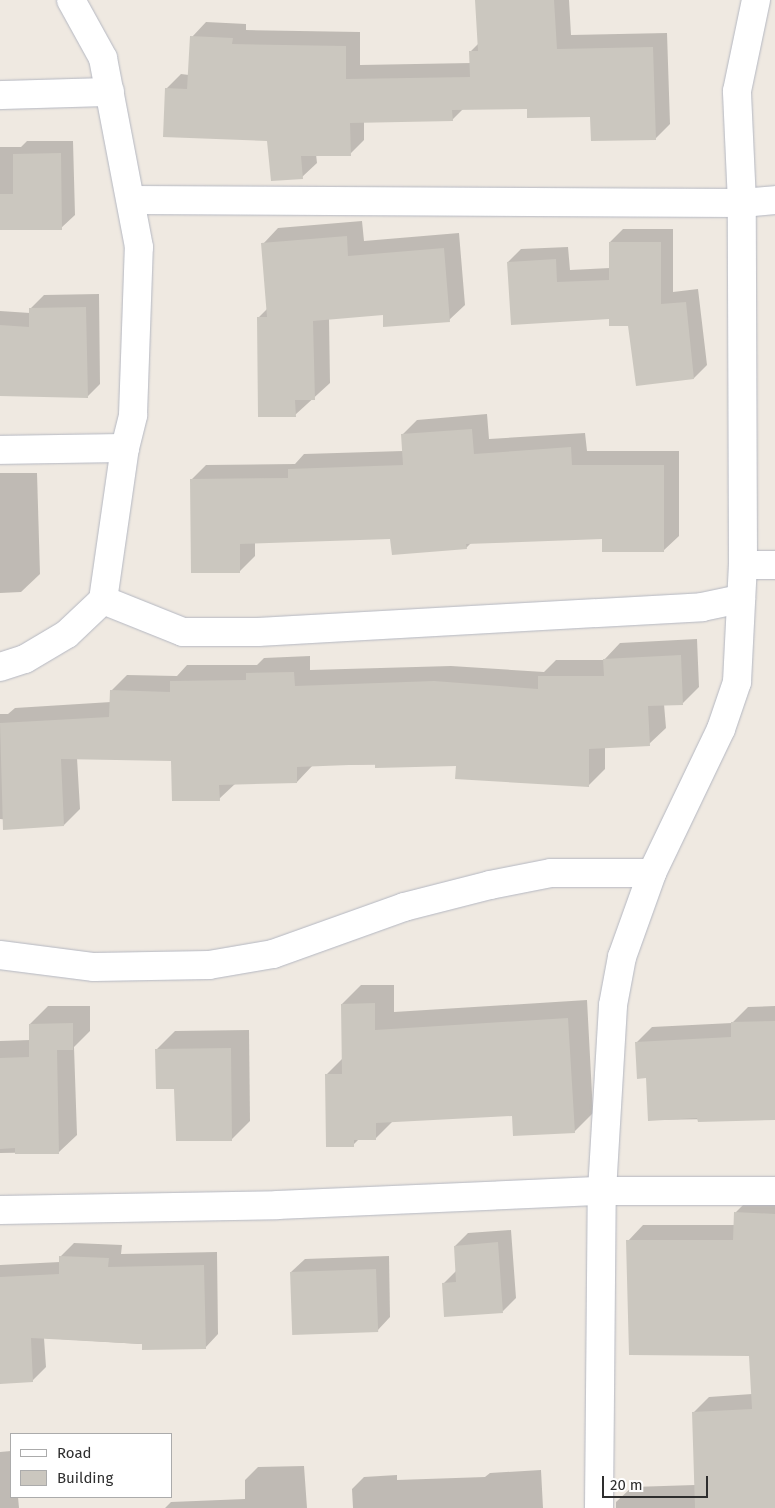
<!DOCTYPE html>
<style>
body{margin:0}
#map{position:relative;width:775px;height:1508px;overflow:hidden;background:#efe9e1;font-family:"Fira Sans",sans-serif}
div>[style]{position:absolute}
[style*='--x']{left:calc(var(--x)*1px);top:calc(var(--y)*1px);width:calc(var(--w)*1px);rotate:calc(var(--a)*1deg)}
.shadow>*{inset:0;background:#0003}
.building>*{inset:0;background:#cbc7bf;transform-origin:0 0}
.roads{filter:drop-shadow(0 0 1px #b4b7c1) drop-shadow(0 0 1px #b4b7c1)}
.street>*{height:28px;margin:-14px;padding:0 14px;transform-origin:14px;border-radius:14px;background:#fff}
span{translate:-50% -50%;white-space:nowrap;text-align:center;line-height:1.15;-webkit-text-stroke:4px #fff;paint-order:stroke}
.legend{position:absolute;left:10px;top:1433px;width:162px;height:65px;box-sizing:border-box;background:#fff;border:1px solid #ababab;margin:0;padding:6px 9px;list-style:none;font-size:15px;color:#2e2e2e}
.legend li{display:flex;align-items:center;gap:10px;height:25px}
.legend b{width:25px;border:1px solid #ababab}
.scale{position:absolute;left:602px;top:1476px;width:106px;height:22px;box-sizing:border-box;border:2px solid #2e2e2e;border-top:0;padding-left:6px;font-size:15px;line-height:18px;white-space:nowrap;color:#2e2e2e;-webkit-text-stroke:4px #fff;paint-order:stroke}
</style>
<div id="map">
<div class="shadow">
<div style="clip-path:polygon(476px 0,569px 0,571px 35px,667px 33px,670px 124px,655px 139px,591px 116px,528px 107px,464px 108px,452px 120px,364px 121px,364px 140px,350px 154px,316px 154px,317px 163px,302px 177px,268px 139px,166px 89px,181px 74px,189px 75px,192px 37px,206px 22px,246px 24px,246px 30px,360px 32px,360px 65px,471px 63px,470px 52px,479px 43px)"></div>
<div style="clip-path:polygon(27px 141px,73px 141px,75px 215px,61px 228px,0 229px,0 147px,21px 147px)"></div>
<div style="clip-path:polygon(362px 221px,364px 241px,459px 233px,465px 305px,449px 320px,384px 314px,329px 318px,330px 383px,295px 415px,258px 318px,268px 308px,263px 244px,278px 228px)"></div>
<div style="clip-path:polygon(623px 229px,673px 229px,673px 292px,698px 289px,707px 365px,694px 378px,637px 384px,629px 325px,508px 262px,521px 249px,568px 247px,570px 270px,610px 268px,610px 242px)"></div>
<div style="clip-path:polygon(99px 294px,100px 384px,87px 397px,0 394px,0 311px,30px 313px,30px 309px,44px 295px)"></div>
<div style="clip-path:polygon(487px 414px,489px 439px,585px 433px,587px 451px,679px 451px,679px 536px,663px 551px,604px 537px,472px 542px,466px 548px,392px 537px,255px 542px,255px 556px,240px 571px,191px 480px,206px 465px,295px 464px,304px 454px,403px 451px,402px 435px,417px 420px)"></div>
<div style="clip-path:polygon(0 473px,37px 473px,40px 574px,21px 592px,0 593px)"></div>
<div style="clip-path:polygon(697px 639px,699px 687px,683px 703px,664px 704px,666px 728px,649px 744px,605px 747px,605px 769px,589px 785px,457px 764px,313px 765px,297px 782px,236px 783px,219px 799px,172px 760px,77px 758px,80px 809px,64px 825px,0 819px,0 714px,8px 714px,15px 708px,111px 702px,111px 691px,127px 675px,177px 676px,187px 665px,257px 665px,264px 658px,310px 656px,310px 670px,451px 666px,544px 672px,556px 660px,604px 660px,620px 643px)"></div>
<div style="clip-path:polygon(361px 985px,394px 985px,394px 1012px,587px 1000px,593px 1113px,574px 1132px,513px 1115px,393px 1121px,375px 1139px,359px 1139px,353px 1145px,327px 1074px,343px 1058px,342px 1004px)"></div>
<div style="clip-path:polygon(48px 1006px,90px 1006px,90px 1031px,74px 1047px,77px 1135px,59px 1152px,0 1153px,0 1041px,30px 1040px,30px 1024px)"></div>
<div style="clip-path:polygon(775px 1006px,775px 1118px,649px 1120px,647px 1077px,636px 1043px,652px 1027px,732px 1023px,748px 1007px)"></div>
<div style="clip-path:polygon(249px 1030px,250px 1121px,231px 1140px,176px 1087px,156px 1050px,175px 1031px)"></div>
<div style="clip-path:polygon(751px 1197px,775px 1198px,775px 1508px,616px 1508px,616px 1502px,632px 1487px,695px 1485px,693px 1413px,709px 1397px,752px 1394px,750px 1355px,628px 1241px,643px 1225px,735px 1225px,736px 1212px)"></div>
<div style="clip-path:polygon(511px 1230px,516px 1298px,503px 1311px,443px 1284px,457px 1270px,455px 1246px,468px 1233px)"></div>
<div style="clip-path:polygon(74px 1243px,122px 1245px,121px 1254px,217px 1252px,218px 1334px,205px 1348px,44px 1338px,46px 1367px,32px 1381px,0 1382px,0 1265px,60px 1262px,61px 1256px)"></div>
<div style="clip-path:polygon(389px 1256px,390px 1317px,377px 1331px,291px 1272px,305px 1259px)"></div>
<div style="clip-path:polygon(11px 1451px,11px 1497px,18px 1497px,19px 1508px,0 1508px,0 1452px)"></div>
<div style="clip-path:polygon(304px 1466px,307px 1508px,165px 1508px,171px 1502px,245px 1499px,245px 1480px,258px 1467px)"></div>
<div style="clip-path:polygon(541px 1470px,543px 1508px,353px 1508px,352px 1489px,364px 1477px,397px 1475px,397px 1480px,485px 1477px,490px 1473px)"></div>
</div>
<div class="building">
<div style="clip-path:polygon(475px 0,554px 0,557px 49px,653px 47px,656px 140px,591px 141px,590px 117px,527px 118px,527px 109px,452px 110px,453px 121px,350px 123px,351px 156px,301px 156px,303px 179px,271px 181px,267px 141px,163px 137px,165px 88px,187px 89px,190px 36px,233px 38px,232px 44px,346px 46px,346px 79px,470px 77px,469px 51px,478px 51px)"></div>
<div style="clip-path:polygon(61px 153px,62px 230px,0 230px,0 194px,13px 194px,13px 154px)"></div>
<div style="clip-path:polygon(347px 236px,348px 256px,444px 248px,450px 322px,383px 327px,383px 315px,313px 321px,315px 400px,295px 400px,296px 417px,258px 417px,257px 317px,267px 317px,261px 243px)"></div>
<div style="clip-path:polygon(609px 242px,661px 242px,661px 304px,686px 302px,694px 379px,636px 386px,628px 326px,609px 326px,609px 319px,511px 325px,507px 262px,556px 259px,557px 282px,609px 280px)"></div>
<div style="clip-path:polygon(86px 307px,88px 398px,0 396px,0 325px,29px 327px,29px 308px)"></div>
<div style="clip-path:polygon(472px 429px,474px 454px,571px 447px,572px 465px,664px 465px,664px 552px,602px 552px,602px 539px,466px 544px,467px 549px,392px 555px,390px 539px,240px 544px,240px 573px,191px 573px,190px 479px,288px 478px,288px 469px,403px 465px,401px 434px)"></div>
<div style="clip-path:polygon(681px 655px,683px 705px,648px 706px,650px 746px,589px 749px,589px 787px,455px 779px,456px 766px,375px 768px,375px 764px,297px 767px,297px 783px,219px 785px,220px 801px,172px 801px,171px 761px,61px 759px,64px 826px,3px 830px,0 723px,109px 717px,110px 690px,170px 692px,170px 681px,246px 680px,246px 673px,294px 672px,295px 686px,434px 681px,538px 689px,538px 676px,604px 676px,603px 659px)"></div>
<div style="clip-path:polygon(375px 1003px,375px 1030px,568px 1018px,575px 1133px,513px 1136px,512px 1116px,376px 1123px,376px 1140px,354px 1140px,354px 1147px,326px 1147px,325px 1074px,342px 1074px,341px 1004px)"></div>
<div style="clip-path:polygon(775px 1021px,775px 1120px,698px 1122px,697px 1118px,648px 1121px,646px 1078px,637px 1079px,635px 1042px,731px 1037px,731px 1022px)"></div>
<div style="clip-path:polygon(73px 1023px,73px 1050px,57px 1050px,59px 1154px,15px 1154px,15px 1148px,0 1149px,0 1058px,29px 1057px,29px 1024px)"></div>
<div style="clip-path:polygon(231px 1048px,232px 1141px,176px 1141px,174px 1089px,156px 1089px,155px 1049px)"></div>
<div style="clip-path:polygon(734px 1212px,775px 1214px,775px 1508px,695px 1508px,692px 1412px,752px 1409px,749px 1356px,629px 1355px,626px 1240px,733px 1240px)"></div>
<div style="clip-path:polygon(498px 1242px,503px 1313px,444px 1317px,442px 1283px,456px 1282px,454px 1246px)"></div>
<div style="clip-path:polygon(59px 1256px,109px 1258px,108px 1267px,204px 1265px,206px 1349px,142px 1350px,142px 1344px,31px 1338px,33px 1382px,0 1384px,0 1277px,59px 1274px)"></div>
<div style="left:376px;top:1269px;width:63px;height:86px;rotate:88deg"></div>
</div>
<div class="roads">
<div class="street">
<div style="--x:0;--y:95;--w:110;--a:-1.6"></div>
<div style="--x:132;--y:200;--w:610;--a:0.28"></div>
<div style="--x:742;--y:203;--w:33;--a:-5"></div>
<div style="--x:0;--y:450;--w:125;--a:-0.9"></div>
<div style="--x:743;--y:565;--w:32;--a:0"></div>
<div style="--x:103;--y:600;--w:86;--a:21.8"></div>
<div style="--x:183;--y:632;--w:75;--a:0"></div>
<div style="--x:258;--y:632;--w:445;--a:-3.2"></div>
<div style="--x:702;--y:607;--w:40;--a:-12"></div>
<div style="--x:0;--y:667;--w:26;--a:-18"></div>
<div style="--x:25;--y:659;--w:49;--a:-30.8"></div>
<div style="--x:67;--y:634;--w:50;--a:-43.4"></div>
<div style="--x:103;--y:600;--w:154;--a:-81.8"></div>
<div style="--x:125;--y:448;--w:34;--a:-76"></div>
<div style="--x:133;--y:415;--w:168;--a:-88"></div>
<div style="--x:139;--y:247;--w:192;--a:-100.8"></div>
<div style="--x:103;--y:58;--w:66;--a:-118.9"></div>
<div style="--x:0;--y:955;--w:95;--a:7.3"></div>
<div style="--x:94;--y:967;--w:115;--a:-1"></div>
<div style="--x:209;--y:965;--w:65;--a:-9.8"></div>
<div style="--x:273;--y:954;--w:139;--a:-19.7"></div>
<div style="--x:404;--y:907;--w:89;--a:-14.3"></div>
<div style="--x:490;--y:885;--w:62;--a:-11.1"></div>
<div style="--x:551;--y:873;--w:101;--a:0"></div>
<div style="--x:0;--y:1210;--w:277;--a:-1"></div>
<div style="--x:277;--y:1205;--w:325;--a:-2.5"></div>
<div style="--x:602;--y:1191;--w:173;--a:0"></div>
<div style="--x:599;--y:1508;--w:317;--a:-89.5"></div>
<div style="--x:602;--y:1191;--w:186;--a:-86.6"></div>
<div style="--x:613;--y:1005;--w:49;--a:-79.4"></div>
<div style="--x:622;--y:957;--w:89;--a:-70.3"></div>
<div style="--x:652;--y:873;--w:160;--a:-64.4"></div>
<div style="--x:721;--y:729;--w:50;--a:-71.2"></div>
<div style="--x:737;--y:682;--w:117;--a:-87.1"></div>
<div style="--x:743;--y:565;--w:362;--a:-90.2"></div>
<div style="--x:742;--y:203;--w:112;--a:-92.6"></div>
<div style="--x:737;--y:91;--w:93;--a:-78.2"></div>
</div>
</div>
<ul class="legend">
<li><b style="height:6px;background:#fff"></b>Road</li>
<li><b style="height:14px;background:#cbc7bf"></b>Building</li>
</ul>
<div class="scale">20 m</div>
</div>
